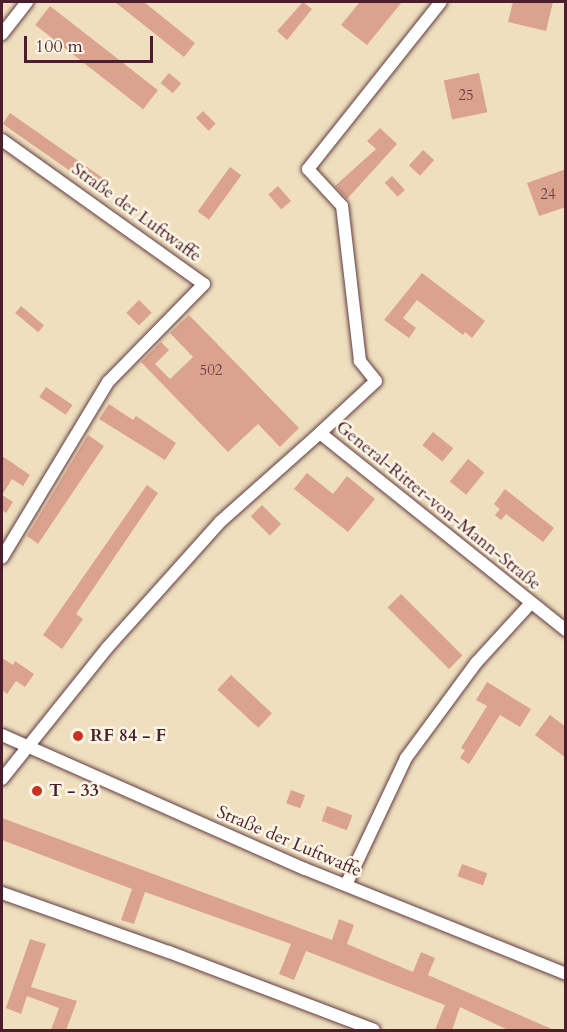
<!DOCTYPE html>
<meta charset="utf-8">
<style>
body{margin:0}
#map{position:relative;width:567px;height:1032px;overflow:hidden;background:#efdfbe;font-family:Cardo,serif}
div>[style]{position:absolute}
[style*='--x']{left:calc(var(--x)*1px);top:calc(var(--y)*1px);width:calc(var(--w)*1px);rotate:calc(var(--a)*1deg)}
.building>*{inset:0;background:#dba38d;transform-origin:0 0}
.roads{filter:drop-shadow(0 0 2px #633c41) drop-shadow(0 0 2px #633c41)}
.minor>*{height:12px;margin:-6px;padding:0 6px;transform-origin:6px;border-radius:6px;background:#fff}
.dots>*{width:16px;height:16px;translate:-50% -50%;box-sizing:border-box;border:3px solid #fcf5e5;border-radius:50%}
span{translate:-50% -50%;white-space:nowrap;text-align:center;line-height:1.15;-webkit-text-stroke:5px #fcf5e5;paint-order:stroke}
.number-label{font-size:15px;color:#6e4044}
.number-label span{-webkit-text-stroke-width:0}
.street-label{font-size:18px;color:#4a1f2b}
.poi-label{font-size:18px;color:#4a1f2b;font-weight:700}
.left{translate:0 -50%;text-align:left}
.frame{position:absolute;inset:0;border:3px solid #4a1f2b;pointer-events:none}
.scale{position:absolute;left:24px;top:36px;width:129px;height:27px;box-sizing:border-box;border:3px solid #4a1f2b;border-top:0;padding-left:8px;font-size:18px;line-height:21px;white-space:nowrap;color:#4a1f2b;-webkit-text-stroke:4px #fcf5e5;paint-order:stroke}
</style>
<div id="map">
<div class="building">
<div style="clip-path:polygon(115px 2px,144px 2px,195px 43px,184px 57px)"></div>
<div style="clip-path:polygon(303px 2px,312px 9px,287px 40px,277px 31px)"></div>
<div style="clip-path:polygon(360px 2px,402px 2px,367px 45px,341px 25px)"></div>
<div style="clip-path:polygon(513px 2px,553px 2px,546px 31px,508px 22px)"></div>
<div style="left:50px;top:6px;width:137px;height:24px;rotate:38deg"></div>
<div style="left:169px;top:73px;width:16px;height:13px;rotate:40deg"></div>
<div style="left:479px;top:73px;width:40px;height:36px;rotate:78deg"></div>
<div style="left:203px;top:111px;width:18px;height:10px;rotate:45deg"></div>
<div style="left:10px;top:113px;width:119px;height:13px;rotate:35deg"></div>
<div style="clip-path:polygon(380px 128px,397px 144px,347px 199px,335px 186px,376px 149px,367px 141px)"></div>
<div style="left:423px;top:150px;width:15px;height:21px;rotate:42deg"></div>
<div style="left:230px;top:167px;width:14px;height:55px;rotate:36deg"></div>
<div style="clip-path:polygon(566px 169px,566px 207px,539px 216px,527px 183px)"></div>
<div style="left:392px;top:176px;width:19px;height:10px;rotate:47deg"></div>
<div style="left:278px;top:186px;width:20px;height:13px;rotate:49deg"></div>
<div style="clip-path:polygon(422px 273px,485px 321px,472px 338px,465px 332px,463px 335px,417px 300px,403px 318px,416px 328px,409px 338px,384px 320px)"></div>
<div style="left:139px;top:300px;width:18px;height:18px;rotate:45deg"></div>
<div style="left:21px;top:306px;width:30px;height:9px;rotate:40deg"></div>
<div style="clip-path:polygon(189px 315px,299px 428px,280px 447px,258px 424px,228px 452px,141px 362px,161px 342px,169px 350px,155px 364px,170px 379px,193px 357px,170px 333px)"></div>
<div style="left:46px;top:387px;width:32px;height:12px;rotate:34deg"></div>
<div style="clip-path:polygon(109px 404px,133px 420px,136px 416px,176px 443px,165px 460px,99px 419px)"></div>
<div style="left:433px;top:432px;width:26px;height:17px;rotate:39deg"></div>
<div style="clip-path:polygon(88px 435px,104px 446px,38px 544px,27px 536px)"></div>
<div style="clip-path:polygon(2px 456px,30px 475px,23px 486px,12px 479px,2px 495px,13px 502px,6px 513px,2px 510px)"></div>
<div style="left:468px;top:459px;width:21px;height:29px;rotate:39deg"></div>
<div style="clip-path:polygon(307px 473px,333px 494px,347px 476px,375px 499px,348px 532px,294px 489px)"></div>
<div style="clip-path:polygon(147px 485px,158px 493px,76px 614px,83px 619px,62px 649px,43px 635px)"></div>
<div style="clip-path:polygon(505px 489px,554px 528px,543px 542px,506px 514px,501px 520px,495px 515px,500px 509px,494px 504px)"></div>
<div style="left:262px;top:505px;width:27px;height:16px;rotate:45deg"></div>
<div style="left:401px;top:594px;width:87px;height:19px;rotate:45deg"></div>
<div style="clip-path:polygon(2px 658px,13px 665px,15px 661px,34px 674px,25px 687px,16px 681px,7px 694px,2px 690px)"></div>
<div style="left:231px;top:675px;width:56px;height:20px;rotate:43deg"></div>
<div style="clip-path:polygon(487px 682px,531px 709px,520px 727px,500px 715px,469px 764px,460px 758px,465px 750px,461px 748px,487px 706px,476px 700px)"></div>
<div style="clip-path:polygon(550px 715px,566px 727px,566px 758px,535px 735px)"></div>
<div style="left:291px;top:790px;width:15px;height:14px;rotate:20deg"></div>
<div style="left:327px;top:806px;width:27px;height:16px;rotate:20deg"></div>
<div style="clip-path:polygon(2px 818px,332px 940px,339px 919px,354px 925px,347px 944px,413px 972px,421px 952px,435px 958px,428px 975px,554px 1030px,508px 1030px,460px 1007px,452px 1030px,435px 1030px,445px 1005px,306px 951px,294px 980px,279px 974px,291px 944px,145px 892px,134px 924px,121px 920px,132px 889px,2px 840px)"></div>
<div style="left:462px;top:864px;width:27px;height:13px;rotate:20deg"></div>
<div style="clip-path:polygon(30px 939px,46px 944px,31px 987px,77px 1001px,66px 1030px,51px 1030px,59px 1008px,27px 996px,21px 1014px,6px 1008px)"></div>
</div>
<div class="roads">
<div class="minor">
<div style="--x:2;--y:34;--w:41;--a:-52"></div>
<div style="--x:2;--y:140;--w:248;--a:35.5"></div>
<div style="--x:204;--y:284;--w:137;--a:134.4"></div>
<div style="--x:108;--y:382;--w:205;--a:121.1"></div>
<div style="--x:320;--y:433;--w:76;--a:-42.9"></div>
<div style="--x:376;--y:381;--w:26;--a:-129"></div>
<div style="--x:360;--y:361;--w:156;--a:-96.6"></div>
<div style="--x:342;--y:206;--w:50;--a:-132.6"></div>
<div style="--x:308;--y:169;--w:213;--a:-51.5"></div>
<div style="--x:2;--y:735;--w:331;--a:23.9"></div>
<div style="--x:305;--y:869;--w:281;--a:21.9"></div>
<div style="--x:2;--y:779;--w:168;--a:-51.3"></div>
<div style="--x:107;--y:648;--w:169;--a:-48.1"></div>
<div style="--x:220;--y:522;--w:134;--a:-41.7"></div>
<div style="--x:320;--y:433;--w:315;--a:38.7"></div>
<div style="--x:346;--y:885;--w:140;--a:-64.7"></div>
<div style="--x:406;--y:758;--w:118;--a:-53.6"></div>
<div style="--x:476;--y:663;--w:81;--a:-47.5"></div>
<div style="--x:2;--y:893;--w:177;--a:19.5"></div>
<div style="--x:169;--y:952;--w:219;--a:20.8"></div>
</div>
</div>
<div class="dots">
<div style="left:78px;top:736px;background:#c8321e"></div>
<div style="left:37px;top:791px;background:#c8321e"></div>
</div>
<div class="number-label">
<span style="left:466px;top:96px">25</span>
<span style="left:548px;top:195px">24</span>
<span style="left:211px;top:371px">502</span>
</div>
<div class="street-label">
<span style="left:136px;top:213px;rotate:36deg">Straße der Luftwaffe</span>
<span style="left:438px;top:506px;rotate:39deg">General-Ritter-von-Mann-Straße</span>
<span style="left:289px;top:842px;rotate:23deg">Straße der Luftwaffe</span>
</div>
<div class="poi-label">
<span class="left" style="left:90px;top:736px">RF 84 - F</span>
<span class="left" style="left:49px;top:791px">T - 33</span>
</div>
<div class="frame"></div>
<div class="scale">100 m</div>
</div>
